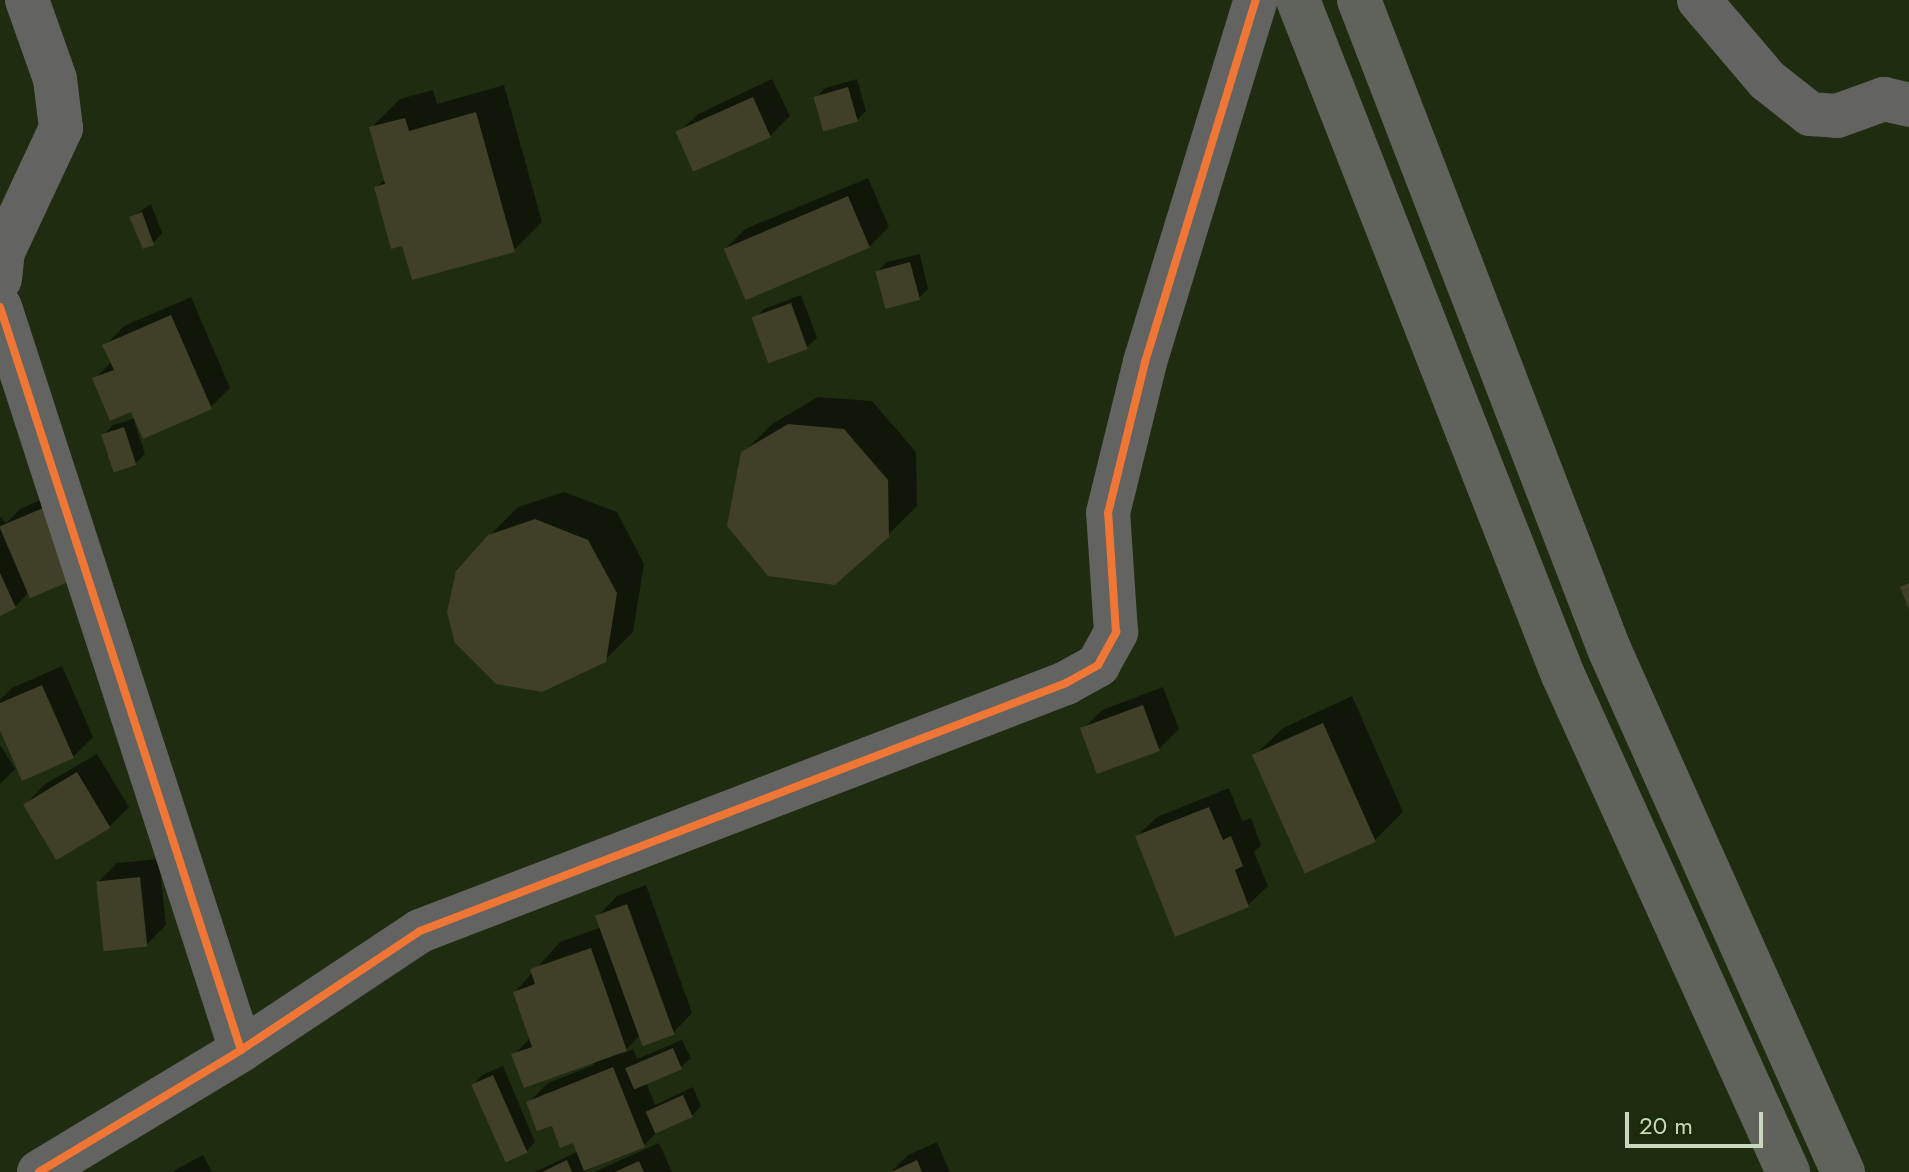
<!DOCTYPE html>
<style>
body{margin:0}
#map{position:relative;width:1909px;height:1172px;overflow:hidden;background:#1f2c10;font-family:Jost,sans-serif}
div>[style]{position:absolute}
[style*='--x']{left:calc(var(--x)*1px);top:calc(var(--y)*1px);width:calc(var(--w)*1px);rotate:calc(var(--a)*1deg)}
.shadow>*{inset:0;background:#0007}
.building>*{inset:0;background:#403f27;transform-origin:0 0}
.minor>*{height:44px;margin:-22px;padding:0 22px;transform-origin:22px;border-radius:22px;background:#636361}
.major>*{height:44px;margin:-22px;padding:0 22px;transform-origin:22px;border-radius:22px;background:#60635b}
.cycleway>*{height:8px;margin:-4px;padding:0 4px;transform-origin:4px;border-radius:4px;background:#f07635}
span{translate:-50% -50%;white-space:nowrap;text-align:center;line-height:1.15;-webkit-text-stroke:6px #1a2b07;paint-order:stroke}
.scale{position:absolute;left:1625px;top:1112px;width:138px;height:36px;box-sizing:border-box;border:4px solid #c8d7bd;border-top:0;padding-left:10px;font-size:24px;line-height:28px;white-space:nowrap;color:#c8d7bd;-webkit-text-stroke:6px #1a2b07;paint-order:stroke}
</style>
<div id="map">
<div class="shadow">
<div style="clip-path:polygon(772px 79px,790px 116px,770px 136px,678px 133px,698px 114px)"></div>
<div style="clip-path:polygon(857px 79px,866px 111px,857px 120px,816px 98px,825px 88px)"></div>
<div style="clip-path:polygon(504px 85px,542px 222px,514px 250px,403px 243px,376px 188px,386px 178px,371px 128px,400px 99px,433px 90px,437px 104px)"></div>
<div style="clip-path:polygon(868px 178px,889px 227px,869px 247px,725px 249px,745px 229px)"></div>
<div style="clip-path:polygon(151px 204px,162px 233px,153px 243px,132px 217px)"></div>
<div style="clip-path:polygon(920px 254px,928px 289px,919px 298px,877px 272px,887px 262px)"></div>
<div style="clip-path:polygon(801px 295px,817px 338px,807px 347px,754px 319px,764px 309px)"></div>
<div style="clip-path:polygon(191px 297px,230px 388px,210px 408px,134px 421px,145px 454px,135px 464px,103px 435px,113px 425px,136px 418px,132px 410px,95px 379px,112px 361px,105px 346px,124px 326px)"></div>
<div style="clip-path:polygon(818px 397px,872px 401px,916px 452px,917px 506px,888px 535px,743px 453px,772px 424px)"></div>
<div style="clip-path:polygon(70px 487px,28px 593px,15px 607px,0 613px,0 517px,6px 523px,20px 509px)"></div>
<div style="clip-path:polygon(564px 492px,617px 512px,644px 564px,633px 632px,604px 661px,489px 536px,518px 507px)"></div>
<div style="clip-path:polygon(62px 666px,93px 737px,73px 757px,0 725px,0 700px,12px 688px)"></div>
<div style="clip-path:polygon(1163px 687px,1179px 729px,1159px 749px,1083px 729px,1102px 710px)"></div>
<div style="clip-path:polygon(1352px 696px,1403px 812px,1375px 840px,1254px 756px,1283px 728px)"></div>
<div style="clip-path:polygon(0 745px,15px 769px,0 784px)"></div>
<div style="clip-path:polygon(97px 754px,129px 807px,109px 827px,26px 804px,45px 784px)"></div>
<div style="clip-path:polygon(1229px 788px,1242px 821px,1251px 818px,1261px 845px,1254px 852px,1268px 886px,1248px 905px,1137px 836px,1157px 817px)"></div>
<div style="clip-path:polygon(159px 859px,166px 925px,146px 945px,98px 882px,117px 863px)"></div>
<div style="clip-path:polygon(646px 885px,692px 1013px,673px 1033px,640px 1035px,622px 1054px,633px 1049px,637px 1059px,682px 1040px,691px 1058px,681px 1067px,646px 1082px,655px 1105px,693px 1087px,701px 1106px,692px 1116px,657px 1132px,644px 1145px,584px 1172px,535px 1172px,579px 1151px,574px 1140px,528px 1103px,548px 1083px,594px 1065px,593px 1061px,514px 1055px,531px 1037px,515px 992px,560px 942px,602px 927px,598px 916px,617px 896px)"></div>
<div style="clip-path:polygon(503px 1066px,535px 1142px,526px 1152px,473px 1085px,482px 1075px)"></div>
<div style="clip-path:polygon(937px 1142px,950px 1172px,891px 1172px,908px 1155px)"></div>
<div style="clip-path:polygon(659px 1143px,672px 1172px,594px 1172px)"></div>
<div style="clip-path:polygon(203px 1155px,212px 1172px,173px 1172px,177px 1169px)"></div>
</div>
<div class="building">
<div style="left:848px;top:87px;width:36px;height:36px;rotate:74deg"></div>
<div style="left:753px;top:97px;width:44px;height:85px;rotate:66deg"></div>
<div style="clip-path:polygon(476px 112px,515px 252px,412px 280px,402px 246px,391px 249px,374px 187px,385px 184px,369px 127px,405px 118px,409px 131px)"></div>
<div style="left:848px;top:196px;width:56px;height:135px;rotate:67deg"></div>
<div style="clip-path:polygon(142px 212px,154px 245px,143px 249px,129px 217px)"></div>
<div style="left:910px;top:262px;width:39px;height:36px;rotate:75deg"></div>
<div style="left:791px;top:303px;width:49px;height:42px;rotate:70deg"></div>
<div style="clip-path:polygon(171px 315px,212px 409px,143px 439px,131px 412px,110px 421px,92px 378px,114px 370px,102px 345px)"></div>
<div style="clip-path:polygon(788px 424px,844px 429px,888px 480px,889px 537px,835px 585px,768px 576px,727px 526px,741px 452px)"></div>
<div style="left:124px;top:427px;width:40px;height:24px;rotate:72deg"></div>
<div style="left:50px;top:505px;width:78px;height:55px;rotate:67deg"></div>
<div style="clip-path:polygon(535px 519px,588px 540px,617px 593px,606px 662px,542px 692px,496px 684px,455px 643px,447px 612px,456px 571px,488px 535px)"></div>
<div style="clip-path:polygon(0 573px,16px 608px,0 616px)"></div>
<div style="clip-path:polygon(1909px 583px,1909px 609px,1900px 587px)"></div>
<div style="clip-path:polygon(42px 685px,74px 758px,22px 781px,0 730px,0 703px)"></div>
<div style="left:1143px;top:705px;width:49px;height:67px;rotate:70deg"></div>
<div style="left:1323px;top:723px;width:130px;height:78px;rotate:66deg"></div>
<div style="left:77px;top:772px;width:65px;height:63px;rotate:59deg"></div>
<div style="clip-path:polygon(1209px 807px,1223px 840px,1231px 836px,1243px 866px,1235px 870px,1249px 907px,1175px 937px,1135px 836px)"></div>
<div style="left:140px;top:877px;width:70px;height:44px;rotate:84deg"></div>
<div style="left:627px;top:904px;width:139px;height:34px;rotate:70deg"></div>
<div style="clip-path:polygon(591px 948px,627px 1051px,524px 1088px,511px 1054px,532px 1047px,513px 992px,535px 984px,530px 969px)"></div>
<div style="left:673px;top:1048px;width:23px;height:52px;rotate:67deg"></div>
<div style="clip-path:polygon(613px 1067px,645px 1147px,584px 1171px,573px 1143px,560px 1148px,552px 1126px,537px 1131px,526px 1102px)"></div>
<div style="left:493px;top:1075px;width:85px;height:24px;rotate:66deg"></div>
<div style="left:683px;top:1095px;width:24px;height:41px;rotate:66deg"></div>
<div style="clip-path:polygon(567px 1160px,572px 1172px,542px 1172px)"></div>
<div style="clip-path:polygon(917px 1160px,922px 1172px,891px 1172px)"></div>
<div style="clip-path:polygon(639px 1161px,644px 1172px,615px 1172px)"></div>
</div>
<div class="minor">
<div style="--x:1699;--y:0;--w:105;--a:49.6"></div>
<div style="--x:1767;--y:80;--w:55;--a:38.3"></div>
<div style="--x:1810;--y:114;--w:27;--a:4"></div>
<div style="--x:1837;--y:116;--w:50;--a:-19.9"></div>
<div style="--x:1884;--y:99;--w:26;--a:13"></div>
<div style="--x:0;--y:279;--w:27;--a:-84"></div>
<div style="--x:3;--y:252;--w:137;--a:-64.9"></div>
<div style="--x:61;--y:128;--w:49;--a:-97"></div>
<div style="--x:55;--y:79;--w:84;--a:-109.5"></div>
<div style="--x:0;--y:307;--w:781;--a:72.03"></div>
<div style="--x:39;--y:1172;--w:236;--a:-31.1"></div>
<div style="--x:241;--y:1050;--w:215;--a:-33.6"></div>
<div style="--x:420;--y:931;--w:692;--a:-21"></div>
<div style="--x:1066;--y:683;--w:37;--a:-29"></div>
<div style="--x:1098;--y:665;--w:38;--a:-61"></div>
<div style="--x:1116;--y:632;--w:119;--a:-93.8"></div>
<div style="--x:1108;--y:513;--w:155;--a:-76.2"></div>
<div style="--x:1145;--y:362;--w:379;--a:-73"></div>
</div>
<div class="major">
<div style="--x:1298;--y:0;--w:725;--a:68.57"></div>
<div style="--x:1563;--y:675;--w:546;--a:65.64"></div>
<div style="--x:1359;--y:0;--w:698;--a:68.92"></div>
<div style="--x:1610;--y:651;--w:571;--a:65.91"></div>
</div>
<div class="cycleway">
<div style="--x:0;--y:307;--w:781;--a:72.03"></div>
<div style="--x:39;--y:1172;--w:236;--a:-31.1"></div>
<div style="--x:241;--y:1050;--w:215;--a:-33.6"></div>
<div style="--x:420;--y:931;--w:692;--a:-21"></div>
<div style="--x:1066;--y:683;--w:37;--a:-29"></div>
<div style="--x:1098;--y:665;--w:38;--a:-61"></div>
<div style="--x:1116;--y:632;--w:119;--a:-93.8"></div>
<div style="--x:1108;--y:513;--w:155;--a:-76.2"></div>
<div style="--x:1145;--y:362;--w:379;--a:-73"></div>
</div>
<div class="scale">20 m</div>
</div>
